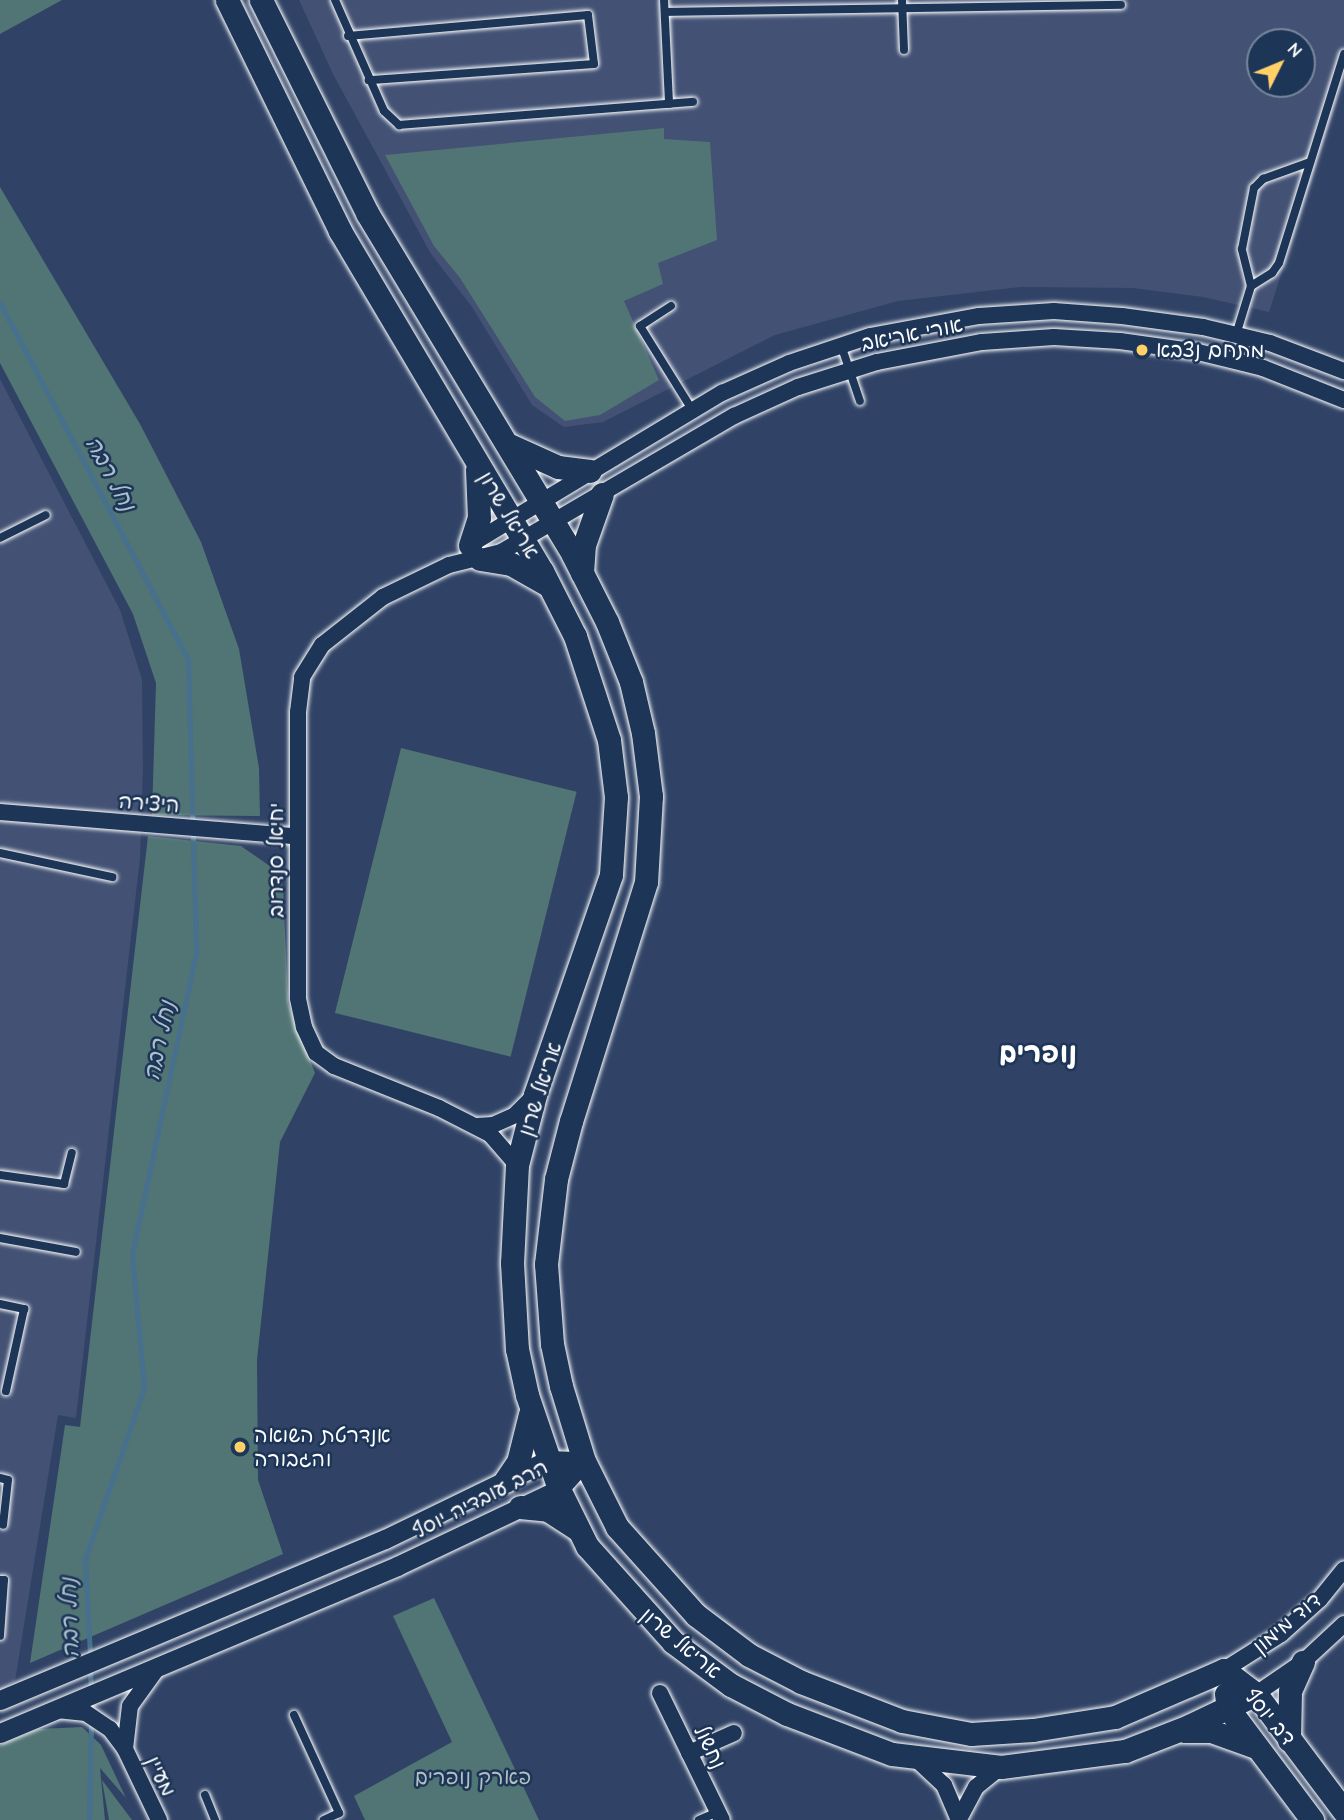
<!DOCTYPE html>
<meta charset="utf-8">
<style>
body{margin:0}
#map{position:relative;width:1344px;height:1820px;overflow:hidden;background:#304366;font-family:"Comic Neue","Playpen Sans Hebrew",sans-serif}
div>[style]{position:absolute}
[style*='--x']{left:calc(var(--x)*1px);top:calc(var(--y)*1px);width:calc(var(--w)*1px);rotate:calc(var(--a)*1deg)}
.built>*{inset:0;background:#425174}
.green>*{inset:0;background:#517474;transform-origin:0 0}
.stream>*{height:5px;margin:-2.5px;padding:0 2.5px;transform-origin:2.5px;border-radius:2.5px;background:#46708d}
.roads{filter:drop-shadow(0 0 2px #fff) drop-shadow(0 0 2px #fff)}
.service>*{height:8px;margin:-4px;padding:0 4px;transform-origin:4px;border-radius:4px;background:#1d3557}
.minor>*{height:16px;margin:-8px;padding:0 8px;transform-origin:8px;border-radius:8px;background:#1d3557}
.tertiary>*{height:19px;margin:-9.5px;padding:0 9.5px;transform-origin:9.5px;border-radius:9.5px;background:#1d3557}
.secondary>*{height:23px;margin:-11.5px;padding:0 11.5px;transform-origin:11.5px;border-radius:11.5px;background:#1d3557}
.dots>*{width:19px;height:19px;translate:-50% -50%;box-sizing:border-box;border:4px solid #1d3557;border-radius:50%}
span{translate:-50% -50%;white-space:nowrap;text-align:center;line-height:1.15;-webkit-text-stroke:5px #1d3557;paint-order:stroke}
.street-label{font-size:21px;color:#fff}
.poi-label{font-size:21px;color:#fff}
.left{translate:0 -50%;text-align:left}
.park-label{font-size:21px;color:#b1c0c0}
.water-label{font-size:23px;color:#acbfcc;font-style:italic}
.district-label{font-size:28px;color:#fff;font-weight:700}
.north{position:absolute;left:1246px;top:28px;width:70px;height:70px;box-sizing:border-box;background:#1d3557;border:2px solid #77869a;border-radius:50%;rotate:47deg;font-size:19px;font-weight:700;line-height:28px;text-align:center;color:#fff}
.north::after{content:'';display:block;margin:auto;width:24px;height:32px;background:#ffd166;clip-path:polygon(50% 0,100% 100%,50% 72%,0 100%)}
</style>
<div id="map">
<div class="built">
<div style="clip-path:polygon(evenodd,299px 0,1344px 0,1344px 80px,1269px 312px,1203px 297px,1133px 288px,1021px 287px,898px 301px,775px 335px,603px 422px,564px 427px,532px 405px,472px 307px,431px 254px,334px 76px,299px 0,1260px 42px,1302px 42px,1302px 84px,1260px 84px,1260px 42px)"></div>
<div style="clip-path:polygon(0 379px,120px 610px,142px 679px,143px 769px,140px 858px,76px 1418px,58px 1415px,15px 1681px,0 1691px)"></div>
</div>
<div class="green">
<div style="clip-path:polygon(0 0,62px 0,0 34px)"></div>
<div style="clip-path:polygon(664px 128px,664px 139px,710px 142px,717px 240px,658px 263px,663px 284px,624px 301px,659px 380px,600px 415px,565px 421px,535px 397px,460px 278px,434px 246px,385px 155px)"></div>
<div style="clip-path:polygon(0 187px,140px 424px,201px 542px,239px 649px,259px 768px,260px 816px,152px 815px,156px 683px,133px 614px,0 363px)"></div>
<div style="left:401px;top:748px;width:181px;height:273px;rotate:14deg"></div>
<div style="clip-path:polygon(148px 836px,241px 846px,277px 871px,283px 887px,288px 1003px,315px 1073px,280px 1142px,257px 1360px,258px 1480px,283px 1554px,30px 1663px,65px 1425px,80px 1427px)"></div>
<div style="clip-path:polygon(434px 1598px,539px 1820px,365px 1820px,354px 1796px,452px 1742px,393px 1616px)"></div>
<div style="clip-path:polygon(82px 1727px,101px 1745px,126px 1798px,100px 1768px,105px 1820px,0 1820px,0 1745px,39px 1729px)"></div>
<div style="clip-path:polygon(102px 1780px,132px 1820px,109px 1820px)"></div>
</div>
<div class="stream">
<div style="--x:0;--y:303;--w:403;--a:62.2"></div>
<div style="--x:188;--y:660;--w:293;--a:88.4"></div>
<div style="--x:196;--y:953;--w:308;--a:102"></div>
<div style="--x:132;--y:1254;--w:135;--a:84.9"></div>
<div style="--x:144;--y:1388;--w:181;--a:109"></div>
<div style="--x:85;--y:1559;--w:97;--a:87"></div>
<div style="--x:90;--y:1666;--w:25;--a:88"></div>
<div style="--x:89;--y:1820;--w:98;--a:-88.8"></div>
</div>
<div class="roads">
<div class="service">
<div style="--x:335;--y:0;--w:121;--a:66.2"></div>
<div style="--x:384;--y:111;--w:21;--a:43"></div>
<div style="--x:399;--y:125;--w:295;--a:-4.5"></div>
<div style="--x:664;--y:0;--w:104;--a:87.2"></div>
<div style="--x:902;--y:0;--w:50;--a:87.7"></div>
<div style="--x:665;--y:12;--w:456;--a:-0.9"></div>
<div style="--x:348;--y:36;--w:241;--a:-5"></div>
<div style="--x:588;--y:15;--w:49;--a:83"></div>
<div style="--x:594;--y:64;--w:226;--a:175.9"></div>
<div style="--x:1251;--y:286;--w:38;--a:-104"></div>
<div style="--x:1242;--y:249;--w:62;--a:-78.9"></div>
<div style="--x:1254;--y:188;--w:13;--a:-45"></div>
<div style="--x:1263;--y:179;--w:50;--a:-19.9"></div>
<div style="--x:671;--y:306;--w:37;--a:147"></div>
<div style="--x:640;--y:326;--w:100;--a:58.1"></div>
<div style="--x:1236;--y:335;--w:51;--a:-73"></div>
<div style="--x:1251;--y:286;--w:25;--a:-32"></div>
<div style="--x:1272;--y:273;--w:12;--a:-55"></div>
<div style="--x:1279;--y:263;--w:219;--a:-72.7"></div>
<div style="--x:841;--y:345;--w:59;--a:71.3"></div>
<div style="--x:0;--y:538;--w:51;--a:-26.6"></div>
<div style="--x:0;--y:853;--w:115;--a:12.1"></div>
<div style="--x:0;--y:1175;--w:65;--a:8"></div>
<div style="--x:64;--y:1184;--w:32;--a:-76"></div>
<div style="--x:0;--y:1238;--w:77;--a:10.4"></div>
<div style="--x:0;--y:1304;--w:25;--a:12"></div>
<div style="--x:24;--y:1309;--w:84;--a:102.4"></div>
<div style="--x:0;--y:1478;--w:8;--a:14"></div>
<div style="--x:8;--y:1480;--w:45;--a:96.3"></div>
<div style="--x:0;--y:1580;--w:4;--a:0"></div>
<div style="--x:4;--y:1580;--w:56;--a:94.1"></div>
<div style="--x:294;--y:1715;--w:108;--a:65.3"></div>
<div style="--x:339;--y:1813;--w:17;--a:155"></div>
<div style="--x:205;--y:1795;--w:27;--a:68"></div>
<div style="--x:699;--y:1820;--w:21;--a:-23"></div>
</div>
<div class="minor">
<div style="--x:468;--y:546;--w:297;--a:-31.1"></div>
<div style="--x:722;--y:393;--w:73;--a:-24.1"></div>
<div style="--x:789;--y:363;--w:85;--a:-18.4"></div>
<div style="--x:870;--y:336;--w:111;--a:-10.4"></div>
<div style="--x:979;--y:316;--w:75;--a:-3.8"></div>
<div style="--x:1054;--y:311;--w:68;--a:4.2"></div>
<div style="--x:1122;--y:316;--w:82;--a:7.7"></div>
<div style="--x:1203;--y:327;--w:69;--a:13.4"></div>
<div style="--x:1270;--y:343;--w:79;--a:20.7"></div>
<div style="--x:0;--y:812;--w:296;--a:4.7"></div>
<div style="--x:477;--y:1126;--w:16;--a:-4"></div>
<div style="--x:493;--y:1125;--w:24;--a:-24"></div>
<div style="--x:515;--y:1115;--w:28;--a:-45"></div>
<div style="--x:517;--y:1165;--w:41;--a:-131.1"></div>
<div style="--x:490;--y:1134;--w:57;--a:-153"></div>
<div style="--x:439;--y:1108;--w:113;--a:-158.2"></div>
<div style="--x:334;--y:1066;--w:22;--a:-144"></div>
<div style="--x:316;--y:1053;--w:29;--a:-115"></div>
<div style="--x:304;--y:1027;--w:30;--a:-102"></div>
<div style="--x:298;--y:998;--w:286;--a:-90"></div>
<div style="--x:298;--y:712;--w:35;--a:-83"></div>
<div style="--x:302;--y:677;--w:38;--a:-58"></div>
<div style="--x:322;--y:645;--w:78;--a:-38.2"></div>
<div style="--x:383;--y:597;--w:73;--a:-25.9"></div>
<div style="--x:449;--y:565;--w:54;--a:-14"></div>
<div style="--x:501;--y:552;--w:270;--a:-30.3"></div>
<div style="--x:734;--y:416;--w:70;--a:-24.4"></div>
<div style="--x:798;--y:387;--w:83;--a:-17.6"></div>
<div style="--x:877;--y:362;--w:107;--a:-10.8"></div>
<div style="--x:982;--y:342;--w:72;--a:-4"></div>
<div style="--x:1054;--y:337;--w:66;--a:3.5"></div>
<div style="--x:1120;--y:341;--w:79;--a:8"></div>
<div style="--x:1198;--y:352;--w:67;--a:13.8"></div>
<div style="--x:1263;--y:368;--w:87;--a:21.6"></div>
<div style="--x:1224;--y:1670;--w:67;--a:-32.3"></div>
<div style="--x:1281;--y:1634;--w:52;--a:-41.9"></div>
<div style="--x:1320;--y:1599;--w:38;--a:-51"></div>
<div style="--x:660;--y:1693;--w:141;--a:64"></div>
<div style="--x:1256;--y:1694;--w:57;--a:-34.2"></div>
<div style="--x:1303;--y:1662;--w:56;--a:-42.8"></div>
<div style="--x:57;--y:1710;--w:29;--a:6"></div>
<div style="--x:86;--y:1713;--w:29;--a:34"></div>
<div style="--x:110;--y:1729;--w:25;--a:53"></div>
<div style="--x:125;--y:1749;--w:79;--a:64.4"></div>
<div style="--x:125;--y:1749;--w:43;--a:-83.4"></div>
<div style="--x:130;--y:1706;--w:44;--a:-54.2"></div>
<div style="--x:689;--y:1753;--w:49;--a:-24"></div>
<div style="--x:916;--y:1759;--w:38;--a:43"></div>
<div style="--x:944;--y:1785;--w:38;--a:67"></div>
<div style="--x:959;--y:1819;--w:36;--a:-62"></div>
<div style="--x:976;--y:1787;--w:32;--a:-39"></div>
</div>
<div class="tertiary">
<div style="--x:0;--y:1700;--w:417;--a:-22.7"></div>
<div style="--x:385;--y:1539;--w:181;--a:-25.9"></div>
<div style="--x:548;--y:1460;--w:36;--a:2"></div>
<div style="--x:0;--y:1733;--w:431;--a:-22.8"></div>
<div style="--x:397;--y:1566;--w:179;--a:-25.4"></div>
<div style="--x:559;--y:1489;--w:38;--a:-48"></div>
</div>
<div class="secondary">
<div style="--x:227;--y:0;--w:257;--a:63.9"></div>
<div style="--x:340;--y:231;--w:395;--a:59.3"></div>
<div style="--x:542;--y:571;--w:73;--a:63.1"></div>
<div style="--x:575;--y:636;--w:109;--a:71.9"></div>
<div style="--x:609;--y:740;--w:57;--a:83"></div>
<div style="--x:616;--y:797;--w:78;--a:93.7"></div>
<div style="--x:611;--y:875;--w:233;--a:109.1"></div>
<div style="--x:535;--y:1095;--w:72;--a:104.4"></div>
<div style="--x:517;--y:1165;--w:98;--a:92.9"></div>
<div style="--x:512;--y:1263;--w:86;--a:86.7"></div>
<div style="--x:517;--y:1349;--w:47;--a:77.7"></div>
<div style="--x:527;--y:1395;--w:99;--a:71.2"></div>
<div style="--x:559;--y:1489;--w:64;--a:63.8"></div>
<div style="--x:587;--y:1546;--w:129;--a:48.1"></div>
<div style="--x:673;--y:1642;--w:72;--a:36.6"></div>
<div style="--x:731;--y:1685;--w:63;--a:27.4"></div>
<div style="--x:787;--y:1714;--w:112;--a:20.9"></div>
<div style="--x:892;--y:1754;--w:110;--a:6.8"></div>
<div style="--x:1001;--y:1767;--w:125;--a:-7.4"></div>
<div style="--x:1125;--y:1751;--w:69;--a:-21.3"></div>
<div style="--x:1189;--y:1726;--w:74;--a:-25.5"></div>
<div style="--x:261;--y:0;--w:238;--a:63.5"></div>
<div style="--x:367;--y:213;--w:399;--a:58.9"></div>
<div style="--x:573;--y:555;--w:75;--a:63.1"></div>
<div style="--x:607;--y:622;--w:65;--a:68.2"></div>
<div style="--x:631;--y:682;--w:52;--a:76.8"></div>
<div style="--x:643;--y:733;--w:64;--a:82.8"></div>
<div style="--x:651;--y:796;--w:86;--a:93.3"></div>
<div style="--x:646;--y:882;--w:250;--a:107.4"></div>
<div style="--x:571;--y:1121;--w:60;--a:104.5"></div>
<div style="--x:556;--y:1179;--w:86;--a:96.7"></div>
<div style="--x:546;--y:1264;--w:80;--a:85.7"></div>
<div style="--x:552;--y:1344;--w:43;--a:77.9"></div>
<div style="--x:561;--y:1386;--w:78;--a:73"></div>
<div style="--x:584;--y:1461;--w:74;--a:63.4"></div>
<div style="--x:617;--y:1527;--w:118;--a:48.1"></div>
<div style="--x:696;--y:1615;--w:66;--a:37"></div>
<div style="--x:749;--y:1655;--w:59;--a:27.4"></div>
<div style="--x:801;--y:1682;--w:108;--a:21.1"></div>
<div style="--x:902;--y:1721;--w:70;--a:10.7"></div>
<div style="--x:971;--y:1734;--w:62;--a:-3.7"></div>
<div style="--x:1033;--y:1730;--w:83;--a:-9"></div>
<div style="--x:1115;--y:1717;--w:119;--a:-23.3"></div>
<div style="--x:507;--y:444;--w:56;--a:24.3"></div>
<div style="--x:558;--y:467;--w:32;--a:7"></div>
<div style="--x:470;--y:545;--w:28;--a:-72"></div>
<div style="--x:479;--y:518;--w:48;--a:-92.4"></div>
<div style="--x:480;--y:559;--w:31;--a:9"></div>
<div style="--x:511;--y:564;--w:43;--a:29.6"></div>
<div style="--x:582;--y:573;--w:28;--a:-86"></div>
<div style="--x:584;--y:545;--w:54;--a:-70.6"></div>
<div style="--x:505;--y:1481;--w:23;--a:-56"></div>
<div style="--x:518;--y:1462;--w:49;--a:-76"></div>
<div style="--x:520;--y:1507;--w:28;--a:6"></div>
<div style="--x:548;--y:1510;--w:35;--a:33"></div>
<div style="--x:1224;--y:1670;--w:40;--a:37"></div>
<div style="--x:1256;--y:1694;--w:146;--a:53.1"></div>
<div style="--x:1226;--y:1694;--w:14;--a:82"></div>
<div style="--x:1228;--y:1708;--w:140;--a:53.1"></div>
<div style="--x:1185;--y:1731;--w:26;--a:0"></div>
<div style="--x:1211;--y:1731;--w:48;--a:19.6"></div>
<div style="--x:1289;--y:1740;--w:49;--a:-88.8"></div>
<div style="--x:1290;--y:1691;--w:32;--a:-66"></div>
</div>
</div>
<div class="dots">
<div style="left:1142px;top:350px;background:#ffd166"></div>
<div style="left:240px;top:1447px;background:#ffd166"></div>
</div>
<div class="street-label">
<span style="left:912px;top:334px;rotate:-11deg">אורי אריאב</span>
<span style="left:509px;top:515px;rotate:59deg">אריאל שרון</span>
<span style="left:149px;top:803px;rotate:4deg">היצירה</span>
<span style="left:276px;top:860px;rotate:-90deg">יחיאל סנדרוב</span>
<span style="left:540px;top:1089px;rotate:-72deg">אריאל שרון</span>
<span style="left:480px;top:1499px;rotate:-27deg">הרב עובדיה יוסף</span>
<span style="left:1287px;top:1623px;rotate:-40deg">דוד מימון</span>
<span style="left:681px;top:1643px;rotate:40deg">אריאל שרון</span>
<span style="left:1270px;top:1717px;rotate:50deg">דב יוסף</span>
<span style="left:710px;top:1747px;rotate:64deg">נחשול</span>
<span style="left:161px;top:1776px;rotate:65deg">מעיין</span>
</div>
<div class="poi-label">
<span class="left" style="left:1156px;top:350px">מתחם נצבא</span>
<span class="left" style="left:254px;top:1447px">אנדרטת השואה<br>והגבורה</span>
</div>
<div class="park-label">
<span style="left:473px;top:1777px">פארק נופרים</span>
</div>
<div class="water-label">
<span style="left:110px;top:474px;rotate:62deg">נחל רבה</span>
<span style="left:160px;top:1041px;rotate:-78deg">נחל רבה</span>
<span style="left:70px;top:1618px;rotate:-92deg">נחל רבה</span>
</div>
<div class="district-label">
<span style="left:1038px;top:1053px">נופרים</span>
</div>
<div class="north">N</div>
</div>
